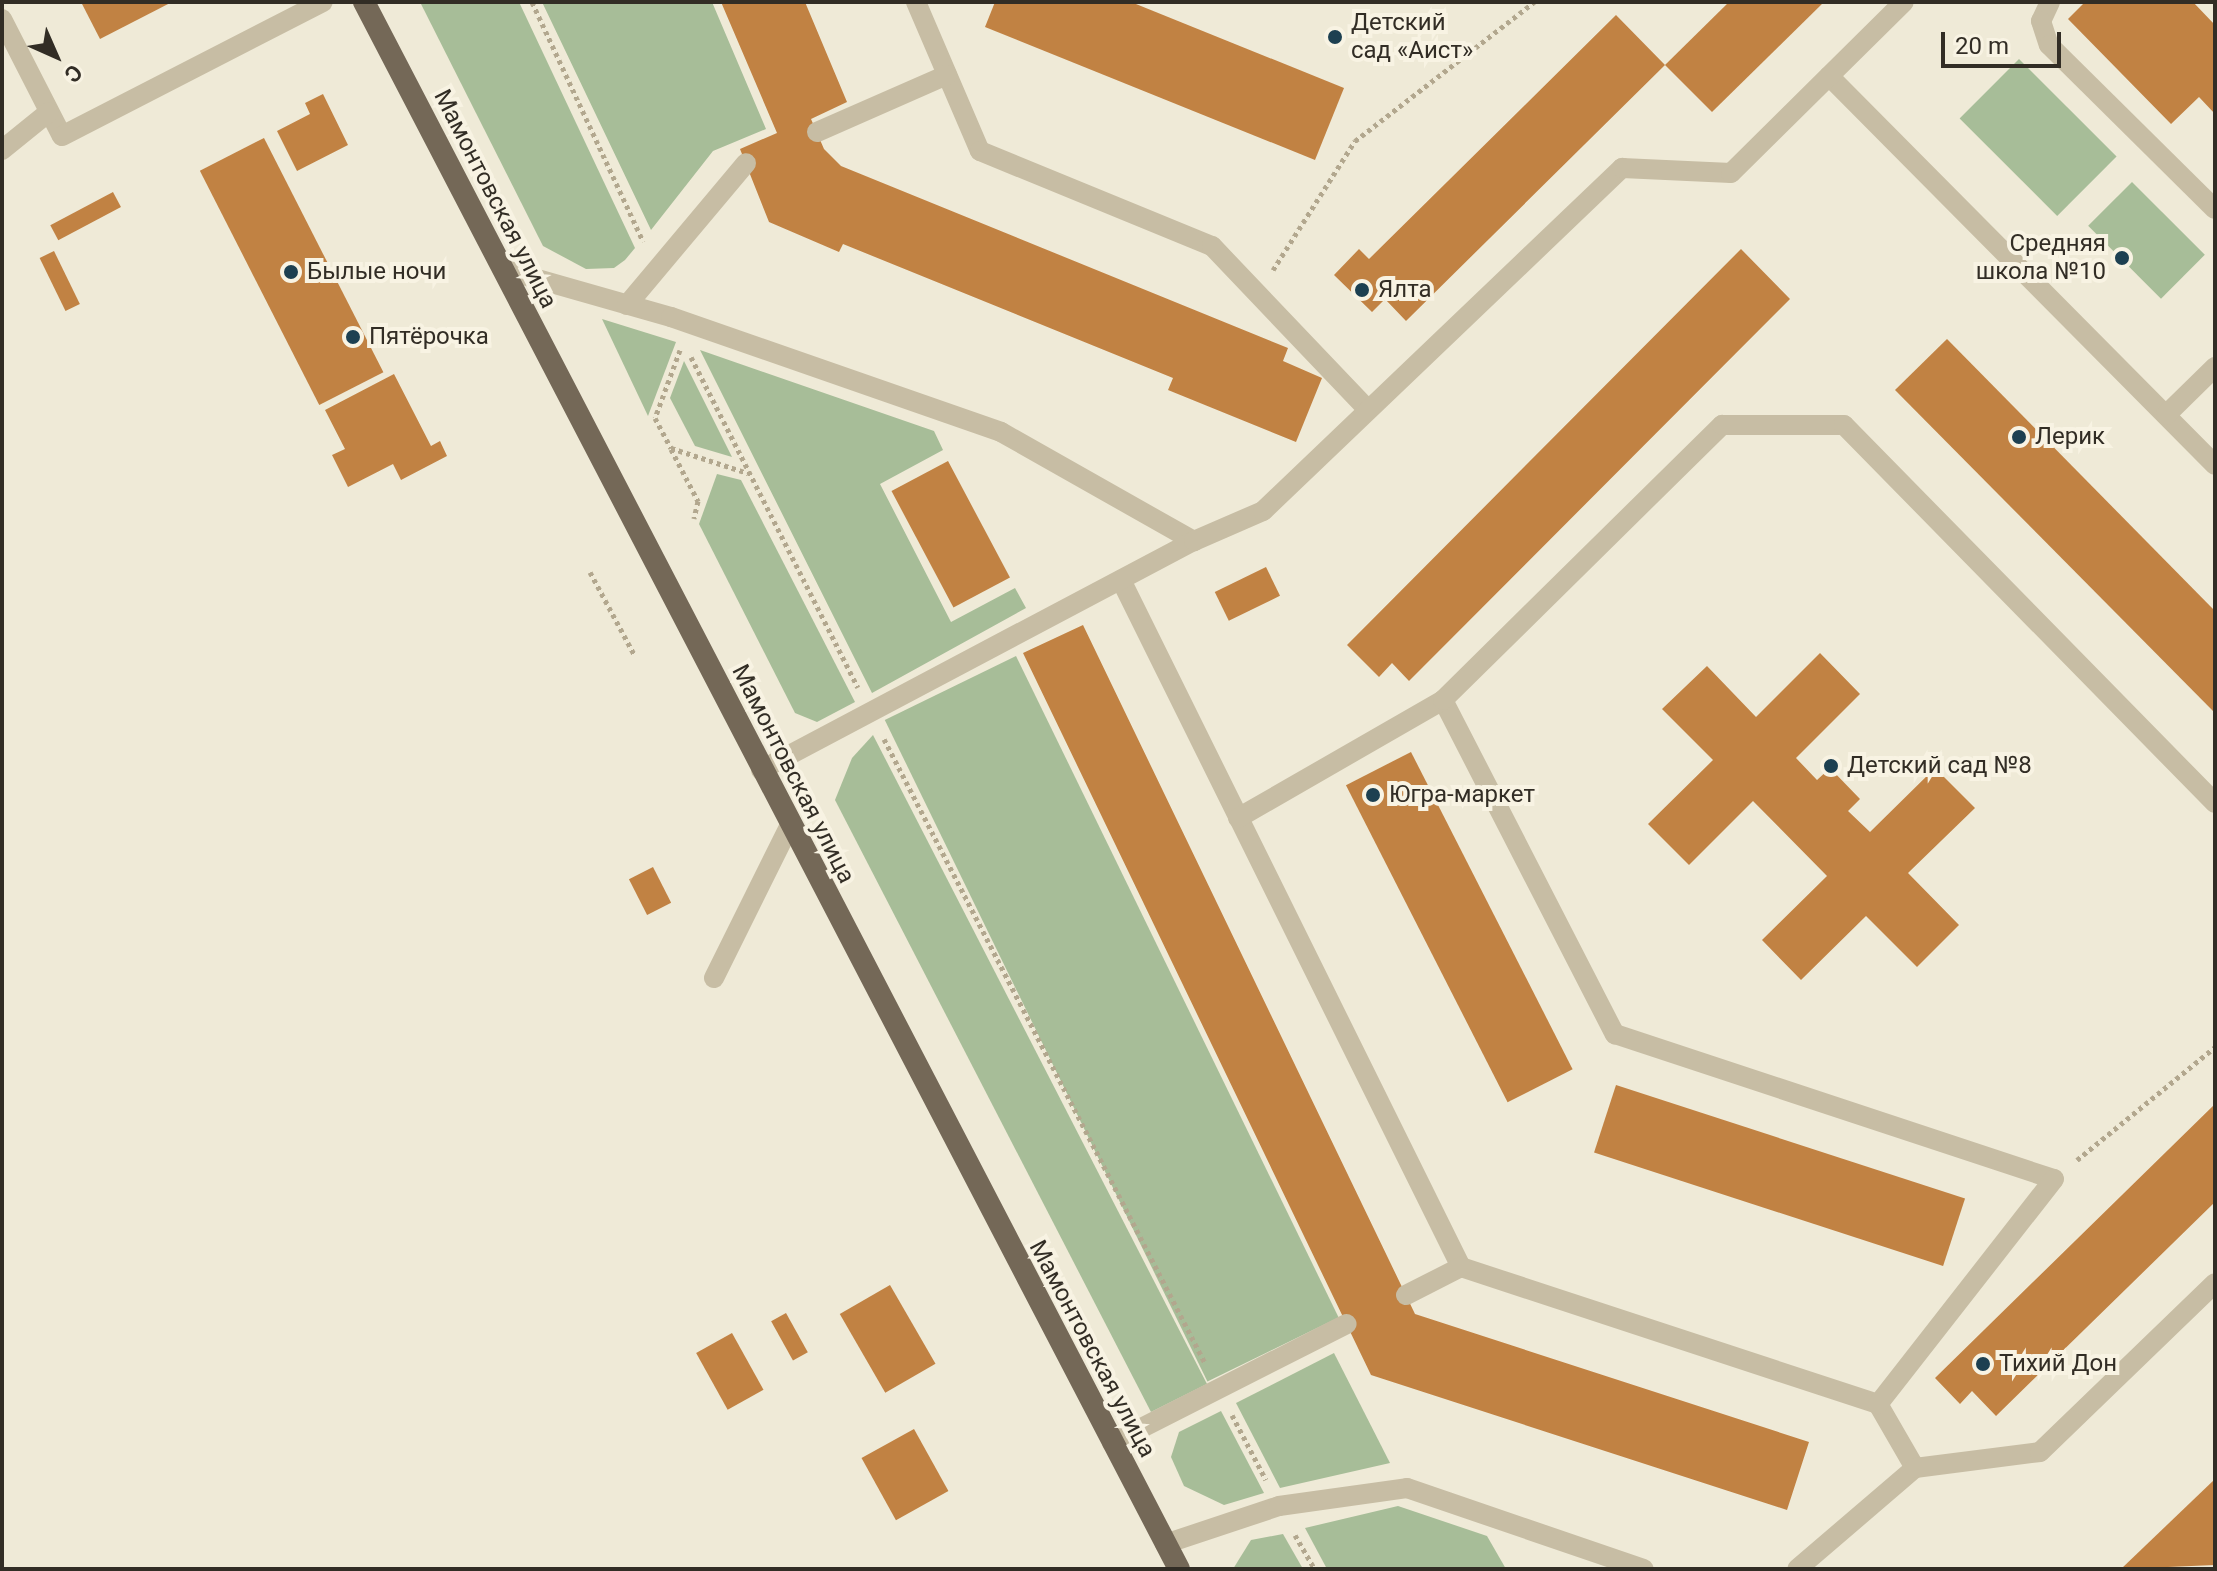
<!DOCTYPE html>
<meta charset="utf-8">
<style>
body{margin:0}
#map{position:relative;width:2217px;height:1571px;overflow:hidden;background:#efead7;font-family:Roboto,sans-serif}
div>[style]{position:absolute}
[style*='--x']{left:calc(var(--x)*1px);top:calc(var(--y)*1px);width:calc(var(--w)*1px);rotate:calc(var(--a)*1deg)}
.green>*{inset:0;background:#a7bd98;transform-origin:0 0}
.building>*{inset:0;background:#c18243;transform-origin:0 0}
.path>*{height:5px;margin-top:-2.5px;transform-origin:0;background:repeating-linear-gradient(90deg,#b2a78e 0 4px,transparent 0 8px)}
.service>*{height:20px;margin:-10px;padding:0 10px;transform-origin:10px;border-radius:10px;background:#c7bda4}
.primary>*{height:22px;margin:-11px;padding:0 11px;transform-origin:11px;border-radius:11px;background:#746857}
.dots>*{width:22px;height:22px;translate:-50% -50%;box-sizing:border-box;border:4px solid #f8f3e3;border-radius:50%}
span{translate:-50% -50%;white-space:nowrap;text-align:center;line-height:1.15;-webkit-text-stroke:8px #f8f3e3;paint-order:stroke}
.poi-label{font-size:24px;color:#322d25}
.left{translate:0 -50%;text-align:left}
.right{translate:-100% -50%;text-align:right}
.street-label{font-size:24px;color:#322d25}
.frame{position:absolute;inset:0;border:4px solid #322d25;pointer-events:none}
.north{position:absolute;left:16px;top:16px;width:80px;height:80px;-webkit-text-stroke:6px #f8f3e3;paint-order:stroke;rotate:135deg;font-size:22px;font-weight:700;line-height:32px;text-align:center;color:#322d25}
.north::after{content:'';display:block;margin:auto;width:28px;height:36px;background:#322d25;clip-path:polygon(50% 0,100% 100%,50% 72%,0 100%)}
.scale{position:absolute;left:1941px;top:32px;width:120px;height:36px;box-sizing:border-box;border:4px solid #322d25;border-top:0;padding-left:10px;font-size:24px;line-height:28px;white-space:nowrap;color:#322d25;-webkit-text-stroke:6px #f8f3e3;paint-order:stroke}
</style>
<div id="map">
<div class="green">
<div style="clip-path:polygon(420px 2px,519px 2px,635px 248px,625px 260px,614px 268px,586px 269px,543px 246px)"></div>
<div style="clip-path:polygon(542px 2px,712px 2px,766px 129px,713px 151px,651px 230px)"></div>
<div style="left:2019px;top:59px;width:138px;height:84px;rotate:45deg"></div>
<div style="left:2132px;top:182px;width:103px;height:62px;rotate:45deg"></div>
<div style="clip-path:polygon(602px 319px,676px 342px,648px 416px)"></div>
<div style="clip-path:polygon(700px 350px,934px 431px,943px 450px,880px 484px,951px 622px,1015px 588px,1026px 608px,872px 693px)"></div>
<div style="clip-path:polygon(684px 361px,732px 457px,695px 446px,670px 398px)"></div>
<div style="clip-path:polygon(717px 474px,741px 480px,855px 702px,817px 722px,795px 713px,699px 524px)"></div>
<div style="left:1016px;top:656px;width:736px;height:146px;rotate:64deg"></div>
<div style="clip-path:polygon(873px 735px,1207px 1384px,1151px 1412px,835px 800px,852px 758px)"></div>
<div style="clip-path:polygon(1334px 1353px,1390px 1463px,1280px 1488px,1236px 1403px)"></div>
<div style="clip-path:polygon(1221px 1411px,1264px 1493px,1224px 1505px,1184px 1486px,1171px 1457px,1179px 1432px)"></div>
<div style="clip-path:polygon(1398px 1506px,1487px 1536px,1506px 1569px,1327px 1569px,1305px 1528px)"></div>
<div style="clip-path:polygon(1283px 1534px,1303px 1569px,1233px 1569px,1251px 1540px)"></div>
</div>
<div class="building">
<div style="clip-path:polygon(81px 2px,172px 2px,100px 39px)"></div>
<div style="clip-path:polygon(721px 2px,805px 2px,847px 102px,811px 119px,824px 149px,841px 166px,1288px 348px,1283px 361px,1322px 378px,1296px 442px,1168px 390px,1173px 378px,843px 244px,839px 252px,769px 222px,740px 149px,777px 133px)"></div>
<div style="clip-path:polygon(995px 2px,1131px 2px,1344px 88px,1315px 160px,985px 27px)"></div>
<div style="clip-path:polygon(1729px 2px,1824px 2px,1712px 112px,1665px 65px)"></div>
<div style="clip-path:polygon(2085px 2px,2193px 2px,2215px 25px,2215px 114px,2199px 97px,2171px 124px,2068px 19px)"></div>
<div style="clip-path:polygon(1616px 15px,1665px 65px,1406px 321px,1385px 299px,1372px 312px,1334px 275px,1359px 249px,1369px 259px)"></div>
<div style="clip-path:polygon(323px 94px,348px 145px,297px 171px,277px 131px,310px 114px,305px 103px)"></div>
<div style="left:264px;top:138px;width:263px;height:72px;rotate:63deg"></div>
<div style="left:113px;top:192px;width:17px;height:71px;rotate:62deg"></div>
<div style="clip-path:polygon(1741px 249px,1790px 299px,1409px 681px,1392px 663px,1379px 677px,1347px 645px)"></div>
<div style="left:54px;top:251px;width:59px;height:16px;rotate:64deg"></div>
<div style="clip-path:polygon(1947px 339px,2215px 611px,2215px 713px,1895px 390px)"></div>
<div style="clip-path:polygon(394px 374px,431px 446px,440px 441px,447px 456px,401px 480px,393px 464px,348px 487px,332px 455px,345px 449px,325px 410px)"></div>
<div style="left:948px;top:461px;width:132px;height:64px;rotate:62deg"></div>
<div style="left:1266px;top:567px;width:32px;height:57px;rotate:64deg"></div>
<div style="clip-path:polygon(1083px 625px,1415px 1314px,1809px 1442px,1787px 1510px,1371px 1375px,1023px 653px)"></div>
<div style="clip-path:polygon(1820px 653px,1860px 694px,1796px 758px,1817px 780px,1830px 768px,1860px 799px,1848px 811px,1870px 832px,1935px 768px,1975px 808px,1908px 873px,1959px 925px,1917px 967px,1866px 916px,1801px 980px,1762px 940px,1827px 876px,1753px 801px,1689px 865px,1648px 824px,1713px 760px,1662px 709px,1707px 666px,1756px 717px)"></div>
<div style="left:1411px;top:752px;width:356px;height:73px;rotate:63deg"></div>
<div style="left:653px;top:867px;width:40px;height:27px;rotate:63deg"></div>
<div style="left:1616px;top:1085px;width:367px;height:71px;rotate:18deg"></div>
<div style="clip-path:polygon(2215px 1104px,2215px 1202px,1996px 1416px,1972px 1391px,1960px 1404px,1935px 1378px)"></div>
<div style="left:890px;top:1285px;width:91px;height:58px;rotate:60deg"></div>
<div style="left:786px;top:1313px;width:45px;height:17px;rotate:61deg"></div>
<div style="left:732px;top:1333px;width:65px;height:41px;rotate:61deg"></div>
<div style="left:914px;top:1429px;width:71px;height:60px;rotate:61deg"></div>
<div style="clip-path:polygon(2215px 1479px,2215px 1565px,2121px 1569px)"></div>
</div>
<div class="path">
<div style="--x:532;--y:2;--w:264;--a:65.1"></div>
<div style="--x:1273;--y:270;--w:153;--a:-57.6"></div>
<div style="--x:1355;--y:141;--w:227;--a:-37.8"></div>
<div style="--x:680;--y:350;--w:72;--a:110.2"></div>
<div style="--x:655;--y:418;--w:34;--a:62"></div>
<div style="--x:671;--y:448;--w:81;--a:18"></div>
<div style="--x:691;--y:357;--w:370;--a:63.2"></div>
<div style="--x:671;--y:449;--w:59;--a:62.6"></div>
<div style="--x:698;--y:501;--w:18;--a:103"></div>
<div style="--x:590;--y:572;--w:93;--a:61.8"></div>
<div style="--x:884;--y:739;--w:702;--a:62.78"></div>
<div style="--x:2077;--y:1160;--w:178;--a:-39.3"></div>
<div style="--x:1232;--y:1415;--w:73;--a:62.4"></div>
<div style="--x:1295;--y:1535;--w:39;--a:60"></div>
</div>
<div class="service">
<div style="--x:916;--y:2;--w:162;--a:66.8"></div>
<div style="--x:980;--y:151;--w:251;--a:22.3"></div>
<div style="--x:1212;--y:246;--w:226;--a:46.4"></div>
<div style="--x:2050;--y:2;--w:21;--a:115"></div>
<div style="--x:2041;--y:21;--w:25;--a:72"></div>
<div style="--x:2049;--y:45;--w:233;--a:44.7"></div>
<div style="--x:2;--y:19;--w:131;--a:62.9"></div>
<div style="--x:62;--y:136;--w:293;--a:-27.2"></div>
<div style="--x:1829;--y:76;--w:548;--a:45.22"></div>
<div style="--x:817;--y:132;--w:142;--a:-23.7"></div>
<div style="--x:2;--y:150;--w:60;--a:-39"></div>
<div style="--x:502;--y:269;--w:176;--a:15.9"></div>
<div style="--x:671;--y:317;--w:349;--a:19.2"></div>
<div style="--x:1001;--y:432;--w:222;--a:29.5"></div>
<div style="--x:627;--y:305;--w:185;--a:-50"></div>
<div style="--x:2166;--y:415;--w:69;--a:-44.4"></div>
<div style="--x:1121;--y:580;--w:767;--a:63.67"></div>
<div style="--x:1461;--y:1267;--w:439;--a:18.2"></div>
<div style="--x:1878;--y:1404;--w:74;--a:60"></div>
<div style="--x:1915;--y:1468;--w:155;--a:139.4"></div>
<div style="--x:1443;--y:700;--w:376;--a:62.8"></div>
<div style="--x:1615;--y:1034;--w:462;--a:18.3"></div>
<div style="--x:2054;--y:1179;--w:286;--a:128"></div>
<div style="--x:761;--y:770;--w:490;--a:-27.9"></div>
<div style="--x:1194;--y:541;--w:75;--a:-23.5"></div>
<div style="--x:1263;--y:511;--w:497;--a:-43.7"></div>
<div style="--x:1622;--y:168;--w:109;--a:2.6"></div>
<div style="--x:1731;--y:173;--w:243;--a:-44.7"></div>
<div style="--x:1238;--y:818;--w:237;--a:-29.9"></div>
<div style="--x:1443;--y:700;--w:392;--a:-44.6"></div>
<div style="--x:1722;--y:425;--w:122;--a:0"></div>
<div style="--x:1844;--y:425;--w:530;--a:45.54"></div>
<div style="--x:714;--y:978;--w:171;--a:-63.6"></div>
<div style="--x:1406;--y:1295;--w:62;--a:-27"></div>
<div style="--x:1112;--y:1443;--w:263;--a:-26.9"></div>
<div style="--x:1915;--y:1468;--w:126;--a:-7.3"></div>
<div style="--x:2040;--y:1452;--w:243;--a:-44"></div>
<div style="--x:1165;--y:1544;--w:120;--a:-18.4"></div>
<div style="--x:1279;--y:1506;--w:129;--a:-8"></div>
<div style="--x:1407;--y:1488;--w:250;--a:18.9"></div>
</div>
<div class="primary">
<div style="--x:364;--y:2;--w:1766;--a:62.52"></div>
</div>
<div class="dots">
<div style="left:1335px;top:37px;background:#1d4051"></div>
<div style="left:2122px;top:258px;background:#1d4051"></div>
<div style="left:291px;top:272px;background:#1d4051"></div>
<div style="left:1362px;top:290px;background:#1d4051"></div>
<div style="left:353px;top:337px;background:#1d4051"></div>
<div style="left:2019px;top:437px;background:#1d4051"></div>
<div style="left:1831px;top:766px;background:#1d4051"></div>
<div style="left:1373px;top:795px;background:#1d4051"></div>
<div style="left:1983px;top:1364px;background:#1d4051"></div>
</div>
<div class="poi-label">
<span class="left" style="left:1351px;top:37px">Детский<br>сад «Аист»</span>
<span class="right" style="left:2106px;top:258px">Средняя<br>школа №10</span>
<span class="left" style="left:307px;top:272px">Былые ночи</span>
<span class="left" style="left:1378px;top:290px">Ялта</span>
<span class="left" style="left:369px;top:337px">Пятёрочка</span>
<span class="left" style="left:2035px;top:437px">Лерик</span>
<span class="left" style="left:1847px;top:766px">Детский сад №8</span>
<span class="left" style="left:1389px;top:795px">Югра-маркет</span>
<span class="left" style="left:1999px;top:1364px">Тихий Дон</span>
</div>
<div class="street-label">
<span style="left:495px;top:199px;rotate:63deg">Мамонтовская улица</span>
<span style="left:793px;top:774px;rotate:63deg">Мамонтовская улица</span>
<span style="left:1092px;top:1349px;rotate:62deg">Мамонтовская улица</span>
</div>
<div class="frame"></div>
<div class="north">С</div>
<div class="scale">20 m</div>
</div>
